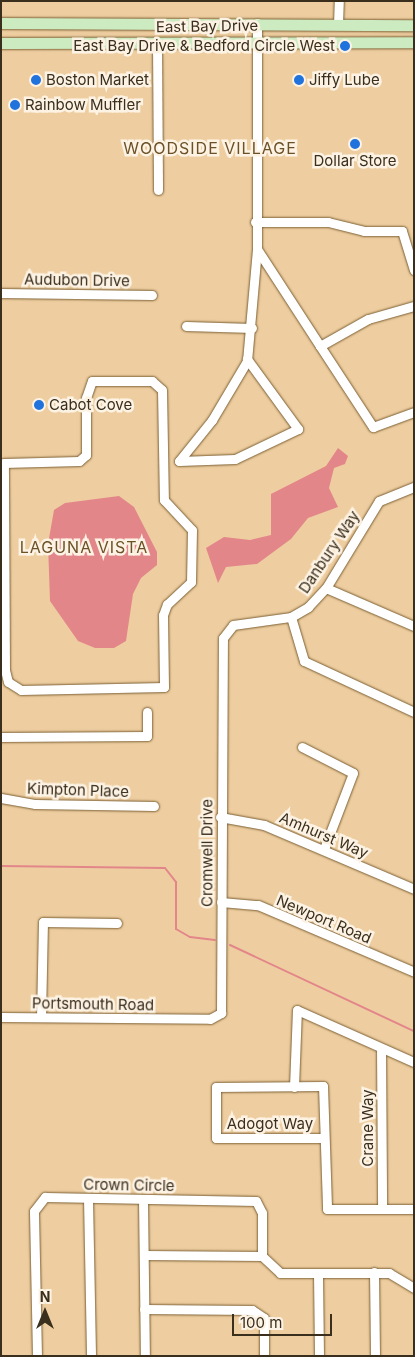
<!DOCTYPE html>
<style>
body{margin:0}
#map{position:relative;width:415px;height:1357px;overflow:hidden;background:#eecea0;font-family:Inter,sans-serif}
div>[style]{position:absolute}
[style*='--x']{left:calc(var(--x)*1px);top:calc(var(--y)*1px);width:calc(var(--w)*1px);rotate:calc(var(--a)*1deg)}
.water>*{inset:0;background:#e3868a}
.stream>*{height:2px;margin:-1px;padding:0 1px;transform-origin:1px;border-radius:1px;background:#e3868a}
.roads{filter:drop-shadow(0 0 1px #7b5f34) drop-shadow(0 0 1px #7b5f34)}
.minor>*{height:9px;margin:-4.5px;padding:0 4.5px;transform-origin:4.5px;border-radius:4.5px;background:#fff}
.major>*{height:11px;margin:-5.5px;padding:0 5.5px;transform-origin:5.5px;border-radius:5.5px;background:#cdebc1}
.dots>*{width:14px;height:14px;translate:-50% -50%;box-sizing:border-box;border:2px solid #fdf3e5;border-radius:50%}
span{translate:-50% -50%;white-space:nowrap;text-align:center;line-height:1.15;-webkit-text-stroke:5px #fdf3e5;paint-order:stroke}
.street-label{font-size:15px;color:#3a2e1c}
.poi-label{font-size:15px;color:#3a2e1c}
.right{translate:-100% -50%;text-align:right}
.left{translate:0 -50%;text-align:left}
.neighbourhood-label{font-size:16px;color:#6c5126;letter-spacing:1px}
.frame{position:absolute;inset:0;border:2px solid #3a2e1c;pointer-events:none}
.north{position:absolute;left:20px;top:1287px;width:50px;height:50px;-webkit-text-stroke:4px #fdf3e5;paint-order:stroke;rotate:0deg;font-size:14px;font-weight:700;line-height:20px;text-align:center;color:#3a2e1c}
.north::after{content:'';display:block;margin:auto;width:18px;height:22px;background:#3a2e1c;clip-path:polygon(50% 0,100% 100%,50% 72%,0 100%)}
.scale{position:absolute;left:232px;top:1314px;width:100px;height:22px;box-sizing:border-box;border:2px solid #3a2e1c;border-top:0;padding-left:6px;font-size:15px;line-height:18px;white-space:nowrap;color:#3a2e1c;-webkit-text-stroke:4px #fdf3e5;paint-order:stroke}
</style>
<div id="map">
<div class="water">
<div style="clip-path:polygon(338px 448px,348px 456px,345px 464px,334px 468px,329px 488px,338px 507px,308px 518px,291px 539px,257px 564px,226px 567px,218px 583px,206px 548px,224px 537px,250px 540px,271px 535px,271px 494px,326px 466px)"></div>
<div style="clip-path:polygon(119px 496px,134px 507px,157px 552px,157px 565px,141px 578px,133px 594px,126px 641px,114px 648px,95px 648px,78px 641px,50px 601px,48px 544px,54px 510px,65px 503px)"></div>
</div>
<div class="stream">
<div style="--x:1;--y:866;--w:164;--a:0.7"></div>
<div style="--x:165;--y:868;--w:18;--a:52"></div>
<div style="--x:176;--y:882;--w:47;--a:90"></div>
<div style="--x:176;--y:929;--w:16;--a:30"></div>
<div style="--x:190;--y:937;--w:25;--a:7"></div>
<div style="--x:230;--y:945;--w:203;--a:25.1"></div>
</div>
<div class="roads">
<div class="minor">
<div style="--x:257;--y:23;--w:226;--a:90"></div>
<div style="--x:257;--y:249;--w:116;--a:57"></div>
<div style="--x:320;--y:346;--w:55;--a:-29.4"></div>
<div style="--x:368;--y:319;--w:48;--a:-15.8"></div>
<div style="--x:338;--y:24;--w:23;--a:-88"></div>
<div style="--x:157;--y:42;--w:148;--a:89.6"></div>
<div style="--x:255;--y:222;--w:73;--a:0"></div>
<div style="--x:328;--y:222;--w:37;--a:14"></div>
<div style="--x:364;--y:231;--w:38;--a:0"></div>
<div style="--x:402;--y:231;--w:41;--a:72.9"></div>
<div style="--x:1;--y:293;--w:151;--a:0.8"></div>
<div style="--x:186;--y:326;--w:66;--a:1.7"></div>
<div style="--x:320;--y:346;--w:97;--a:56.8"></div>
<div style="--x:373;--y:427;--w:44;--a:-20.1"></div>
<div style="--x:92;--y:381;--w:60;--a:0"></div>
<div style="--x:152;--y:381;--w:13;--a:42"></div>
<div style="--x:162;--y:390;--w:110;--a:89"></div>
<div style="--x:164;--y:500;--w:41;--a:47"></div>
<div style="--x:192;--y:530;--w:52;--a:91.1"></div>
<div style="--x:191;--y:582;--w:33;--a:137"></div>
<div style="--x:167;--y:604;--w:12;--a:110"></div>
<div style="--x:163;--y:615;--w:72;--a:89.2"></div>
<div style="--x:164;--y:687;--w:143;--a:178.8"></div>
<div style="--x:21;--y:690;--w:15;--a:-148"></div>
<div style="--x:8;--y:682;--w:12;--a:-104"></div>
<div style="--x:5;--y:670;--w:207;--a:-90.3"></div>
<div style="--x:4;--y:463;--w:75;--a:-1.5"></div>
<div style="--x:79;--y:461;--w:9;--a:-41"></div>
<div style="--x:86;--y:455;--w:57;--a:-90"></div>
<div style="--x:86;--y:398;--w:18;--a:-71"></div>
<div style="--x:179;--y:461;--w:53;--a:-51.2"></div>
<div style="--x:212;--y:420;--w:69;--a:-59.3"></div>
<div style="--x:247;--y:361;--w:111;--a:-84.9"></div>
<div style="--x:179;--y:461;--w:56;--a:-2"></div>
<div style="--x:235;--y:459;--w:70;--a:-25.5"></div>
<div style="--x:298;--y:429;--w:87;--a:-126.1"></div>
<div style="--x:326;--y:588;--w:96;--a:23.4"></div>
<div style="--x:291;--y:617;--w:46;--a:73.5"></div>
<div style="--x:304;--y:661;--w:121;--a:24.9"></div>
<div style="--x:1;--y:737;--w:146;--a:-0.4"></div>
<div style="--x:147;--y:736;--w:24;--a:-90"></div>
<div style="--x:302;--y:747;--w:57;--a:27"></div>
<div style="--x:353;--y:773;--w:81;--a:110.9"></div>
<div style="--x:1;--y:798;--w:35;--a:10"></div>
<div style="--x:35;--y:804;--w:119;--a:1"></div>
<div style="--x:220;--y:817;--w:45;--a:10.3"></div>
<div style="--x:264;--y:825;--w:163;--a:23.1"></div>
<div style="--x:221;--y:902;--w:37;--a:5"></div>
<div style="--x:258;--y:905;--w:170;--a:23.2"></div>
<div style="--x:1;--y:1017;--w:209;--a:0.5"></div>
<div style="--x:210;--y:1019;--w:13;--a:-29"></div>
<div style="--x:221;--y:1013;--w:375;--a:-89.7"></div>
<div style="--x:223;--y:638;--w:16;--a:-52"></div>
<div style="--x:233;--y:625;--w:59;--a:-7.9"></div>
<div style="--x:291;--y:617;--w:20;--a:-30"></div>
<div style="--x:308;--y:607;--w:26;--a:-47"></div>
<div style="--x:326;--y:588;--w:102;--a:-58.7"></div>
<div style="--x:379;--y:501;--w:38;--a:-22"></div>
<div style="--x:41;--y:1017;--w:95;--a:-88.8"></div>
<div style="--x:43;--y:922;--w:74;--a:0.8"></div>
<div style="--x:381;--y:1048;--w:161;--a:89.6"></div>
<div style="--x:294;--y:1087;--w:77;--a:-87.8"></div>
<div style="--x:297;--y:1010;--w:128;--a:24"></div>
<div style="--x:324;--y:1138;--w:108;--a:180"></div>
<div style="--x:216;--y:1138;--w:51;--a:-90"></div>
<div style="--x:216;--y:1087;--w:107;--a:-0.5"></div>
<div style="--x:323;--y:1086;--w:123;--a:88.1"></div>
<div style="--x:327;--y:1209;--w:87;--a:0"></div>
<div style="--x:88;--y:1198;--w:158;--a:88.9"></div>
<div style="--x:143;--y:1199;--w:157;--a:89.3"></div>
<div style="--x:144;--y:1255;--w:118;--a:0.5"></div>
<div style="--x:374;--y:1272;--w:84;--a:89.3"></div>
<div style="--x:318;--y:1274;--w:82;--a:89.3"></div>
<div style="--x:144;--y:1309;--w:108;--a:0.5"></div>
<div style="--x:252;--y:1310;--w:14;--a:34"></div>
<div style="--x:264;--y:1318;--w:38;--a:90"></div>
<div style="--x:37;--y:1356;--w:145;--a:-91.2"></div>
<div style="--x:34;--y:1211;--w:18;--a:-52"></div>
<div style="--x:45;--y:1197;--w:211;--a:1.1"></div>
<div style="--x:256;--y:1201;--w:13;--a:63"></div>
<div style="--x:262;--y:1213;--w:43;--a:90"></div>
<div style="--x:262;--y:1256;--w:25;--a:43"></div>
<div style="--x:280;--y:1273;--w:109;--a:0"></div>
<div style="--x:389;--y:1273;--w:29;--a:31"></div>
</div>
<div class="major">
<div style="--x:1;--y:23;--w:413;--a:0.3"></div>
<div style="--x:1;--y:43;--w:413;--a:-0.1"></div>
</div>
</div>
<div class="dots">
<div style="left:345px;top:46px;background:#2072dc"></div>
<div style="left:36px;top:80px;background:#2072dc"></div>
<div style="left:299px;top:80px;background:#2072dc"></div>
<div style="left:15px;top:105px;background:#2072dc"></div>
<div style="left:355px;top:144px;background:#2072dc"></div>
<div style="left:39px;top:405px;background:#2072dc"></div>
</div>
<div class="street-label">
<span style="left:207px;top:26px;rotate:-1deg">East Bay Drive</span>
<span style="left:77px;top:280px;rotate:1deg">Audubon Drive</span>
<span style="left:329px;top:552px;rotate:-56deg">Danbury Way</span>
<span style="left:78px;top:790px;rotate:2deg">Kimpton Place</span>
<span style="left:324px;top:835px;rotate:23deg">Amhurst Way</span>
<span style="left:207px;top:853px;rotate:-90deg">Cromwell Drive</span>
<span style="left:324px;top:919px;rotate:23deg">Newport Road</span>
<span style="left:93px;top:1004px;rotate:1deg">Portsmouth Road</span>
<span style="left:270px;top:1124px">Adogot Way</span>
<span style="left:368px;top:1128px;rotate:-90deg">Crane Way</span>
<span style="left:129px;top:1185px;rotate:1deg">Crown Circle</span>
</div>
<div class="poi-label">
<span class="right" style="left:335px;top:46px">East Bay Drive &amp; Bedford Circle West</span>
<span class="left" style="left:46px;top:80px">Boston Market</span>
<span class="left" style="left:309px;top:80px">Jiffy Lube</span>
<span class="left" style="left:25px;top:105px">Rainbow Muffler</span>
<span style="left:355px;top:161px">Dollar Store</span>
<span class="left" style="left:49px;top:405px">Cabot Cove</span>
</div>
<div class="neighbourhood-label">
<span style="left:210px;top:148px">WOODSIDE VILLAGE</span>
<span style="left:84px;top:547px">LAGUNA VISTA</span>
</div>
<div class="frame"></div>
<div class="north">N</div>
<div class="scale">100 m</div>
</div>
